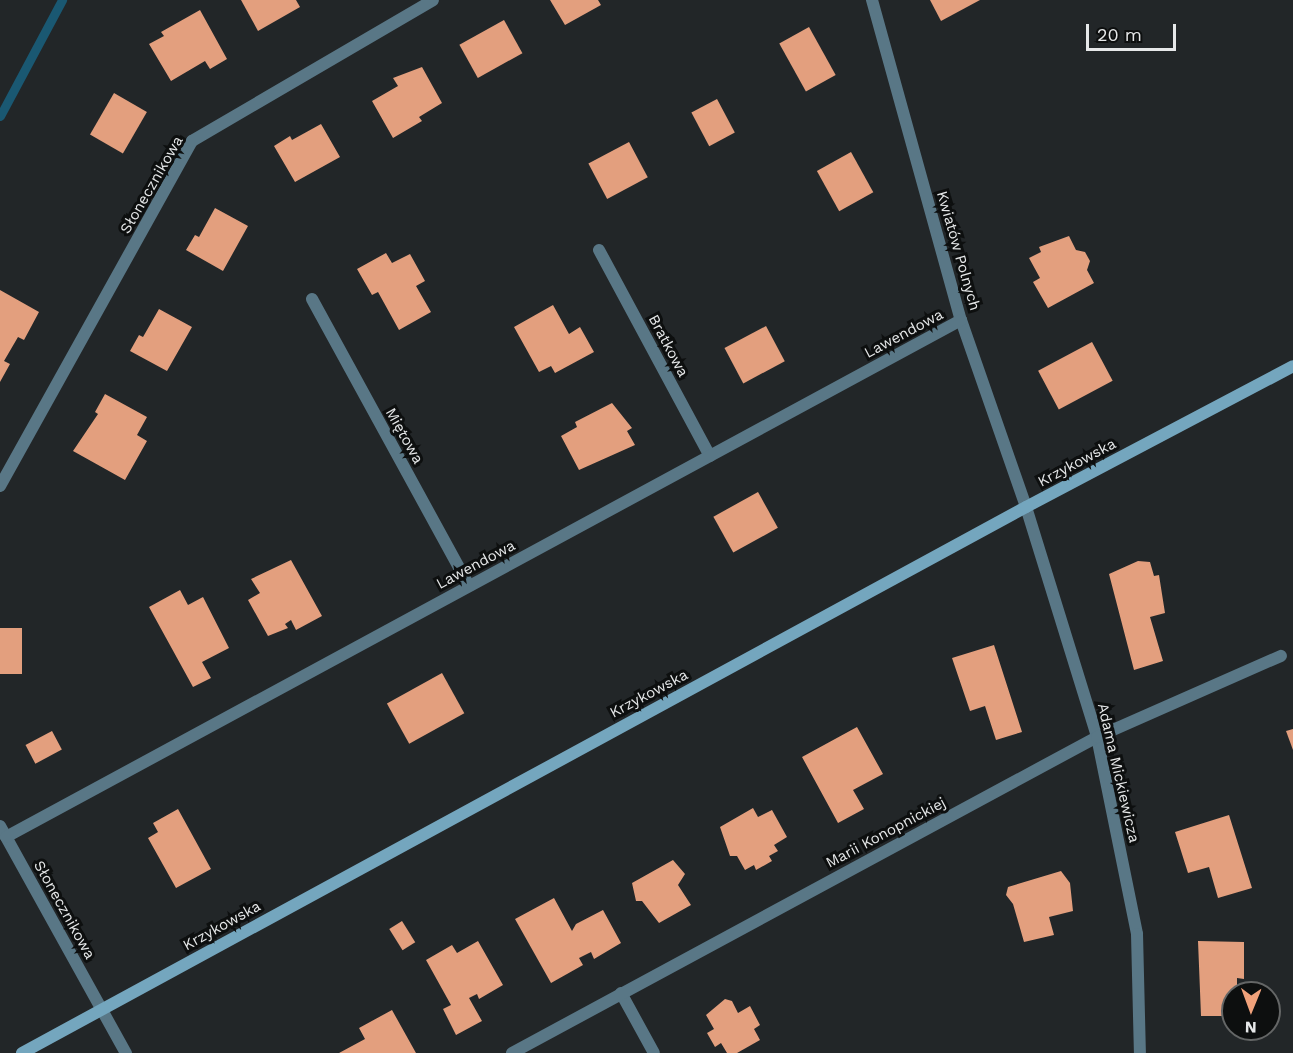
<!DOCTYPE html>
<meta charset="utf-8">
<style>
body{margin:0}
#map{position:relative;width:1293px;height:1053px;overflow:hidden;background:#222628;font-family:"Work Sans",sans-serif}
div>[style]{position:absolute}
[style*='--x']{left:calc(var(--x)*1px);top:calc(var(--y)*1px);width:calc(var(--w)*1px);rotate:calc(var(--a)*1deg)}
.stream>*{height:9px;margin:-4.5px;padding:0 4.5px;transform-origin:4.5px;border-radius:4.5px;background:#1a5872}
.building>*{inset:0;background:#e39f7e;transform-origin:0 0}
.street>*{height:12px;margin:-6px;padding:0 6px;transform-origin:6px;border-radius:6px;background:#597786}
.secondary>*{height:12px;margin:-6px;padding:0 6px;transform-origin:6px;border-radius:6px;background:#74a6be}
span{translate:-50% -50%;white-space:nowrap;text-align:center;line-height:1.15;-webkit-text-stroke:6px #0d0f0f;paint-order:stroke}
.street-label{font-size:15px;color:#e6e8e9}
.north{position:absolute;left:1221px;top:981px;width:60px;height:60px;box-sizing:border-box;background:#0d0f0f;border:2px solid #646666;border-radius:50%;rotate:181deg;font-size:16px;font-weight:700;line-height:24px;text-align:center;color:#e6e8e9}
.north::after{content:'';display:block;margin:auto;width:21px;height:27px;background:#f1a27b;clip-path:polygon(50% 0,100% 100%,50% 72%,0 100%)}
.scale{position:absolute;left:1086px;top:24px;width:90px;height:27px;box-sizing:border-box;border:3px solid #e6e8e9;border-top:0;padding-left:8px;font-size:18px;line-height:21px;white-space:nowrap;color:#e6e8e9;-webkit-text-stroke:4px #0d0f0f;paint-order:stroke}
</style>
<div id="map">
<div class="stream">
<div style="--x:0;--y:116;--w:132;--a:-61.9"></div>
</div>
<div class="building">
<div style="clip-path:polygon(241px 0,296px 0,300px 7px,258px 31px)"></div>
<div style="clip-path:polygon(550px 0,598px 0,601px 5px,565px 25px)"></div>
<div style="clip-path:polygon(930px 0,980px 0,941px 21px)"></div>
<div style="clip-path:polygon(200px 10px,227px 59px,210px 69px,205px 61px,171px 81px,149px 44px,164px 36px,161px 32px)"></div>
<div style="left:504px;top:20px;width:38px;height:51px;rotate:61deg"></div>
<div style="left:809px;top:27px;width:55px;height:34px;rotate:61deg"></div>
<div style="clip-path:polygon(422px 67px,442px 103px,419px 117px,422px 121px,393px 138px,372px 101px,398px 86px,393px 78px)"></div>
<div style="left:114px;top:93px;width:38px;height:48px;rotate:30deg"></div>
<div style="left:717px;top:99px;width:38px;height:29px;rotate:62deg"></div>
<div style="clip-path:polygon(321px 124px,340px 157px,295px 182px,274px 146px,290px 136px,292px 140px)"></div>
<div style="left:629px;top:142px;width:40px;height:46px;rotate:62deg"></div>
<div style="left:851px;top:152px;width:46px;height:39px;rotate:61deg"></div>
<div style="clip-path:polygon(215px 208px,248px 226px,223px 271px,186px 250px,195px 235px,199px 237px)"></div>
<div style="clip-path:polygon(1069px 236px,1076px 250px,1085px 252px,1090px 261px,1087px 270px,1094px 283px,1048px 308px,1033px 282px,1040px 278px,1029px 258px,1041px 252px,1039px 247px)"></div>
<div style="clip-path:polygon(386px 253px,392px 263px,410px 254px,425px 281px,416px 286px,431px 312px,399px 330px,378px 292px,372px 295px,357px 269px)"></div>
<div style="clip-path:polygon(0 290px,39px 312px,24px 340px,18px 337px,4px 361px,10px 364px,0 382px)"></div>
<div style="clip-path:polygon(553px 305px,569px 334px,580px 327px,594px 352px,555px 373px,551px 366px,539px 372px,514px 327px)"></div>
<div style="clip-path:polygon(159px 309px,192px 327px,167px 371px,130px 351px,139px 335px,143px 337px)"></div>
<div style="left:766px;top:326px;width:40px;height:47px;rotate:62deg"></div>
<div style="left:1092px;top:342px;width:44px;height:61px;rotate:62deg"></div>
<div style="clip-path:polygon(105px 394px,147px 417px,137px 435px,147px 441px,125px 480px,73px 451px,98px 414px,95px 412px)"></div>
<div style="clip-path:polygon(612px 403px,632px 428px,627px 431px,635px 445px,579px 470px,561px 436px,577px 427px,575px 422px)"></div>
<div style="left:758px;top:492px;width:41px;height:51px;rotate:61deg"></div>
<div style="clip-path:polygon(291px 560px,322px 616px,296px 630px,291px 620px,285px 624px,288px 628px,268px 636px,248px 600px,260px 593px,251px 579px)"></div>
<div style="clip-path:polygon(1138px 561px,1150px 562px,1154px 576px,1159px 575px,1165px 613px,1150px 617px,1163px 661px,1134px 670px,1109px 574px)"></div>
<div style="clip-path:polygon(180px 590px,188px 605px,203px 597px,229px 648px,202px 662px,211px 678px,193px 687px,149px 607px)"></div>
<div style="left:0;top:628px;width:22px;height:46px"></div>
<div style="clip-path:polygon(994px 645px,1022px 732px,996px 740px,985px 706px,970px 711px,952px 658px)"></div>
<div style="left:442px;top:673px;width:46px;height:63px;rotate:61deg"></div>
<div style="clip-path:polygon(857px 727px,883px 774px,853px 790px,864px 809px,838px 823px,802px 757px)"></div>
<div style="clip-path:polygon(1293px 729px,1293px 750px,1286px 731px)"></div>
<div style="left:52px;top:731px;width:21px;height:30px;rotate:62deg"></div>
<div style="clip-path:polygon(753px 808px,758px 817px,772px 810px,787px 837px,774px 845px,778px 851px,769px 856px,772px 861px,756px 870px,754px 865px,745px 870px,737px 856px,730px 856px,720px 827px)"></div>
<div style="clip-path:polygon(178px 809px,211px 869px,176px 888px,148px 838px,158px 832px,153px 823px)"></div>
<div style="clip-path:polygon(1229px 815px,1252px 888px,1218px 898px,1209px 867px,1188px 873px,1175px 832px)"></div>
<div style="clip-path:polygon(673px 860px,685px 874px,678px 885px,691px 905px,659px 923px,642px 901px,636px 901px,632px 883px)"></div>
<div style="clip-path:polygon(1061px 871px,1070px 883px,1073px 911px,1049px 917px,1054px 935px,1024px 942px,1013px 904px,1006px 895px,1008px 887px)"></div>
<div style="clip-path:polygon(554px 898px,572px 931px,576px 924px,603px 910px,621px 943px,594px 959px,591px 952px,579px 958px,583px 965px,551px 983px,515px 919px)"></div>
<div style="left:402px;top:921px;width:25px;height:15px;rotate:58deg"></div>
<div style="clip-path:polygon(478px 941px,503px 985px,479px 999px,477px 994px,469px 998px,482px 1021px,456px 1035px,443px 1009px,451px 1005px,426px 960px,452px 945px,457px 953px)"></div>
<div style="clip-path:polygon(1198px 941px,1244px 942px,1244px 979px,1237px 978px,1237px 993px,1233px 993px,1233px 1016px,1201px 1016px)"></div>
<div style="clip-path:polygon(725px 999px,732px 1001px,738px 1013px,750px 1006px,760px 1025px,754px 1029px,760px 1040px,737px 1053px,727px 1053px,721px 1043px,715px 1047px,707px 1033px,714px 1029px,706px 1015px)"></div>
<div style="clip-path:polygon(392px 1010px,416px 1053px,339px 1053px,365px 1039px,359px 1028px)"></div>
</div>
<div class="street">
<div style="--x:872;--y:0;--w:332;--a:74.5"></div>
<div style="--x:961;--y:320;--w:198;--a:70.8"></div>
<div style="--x:1026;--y:507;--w:241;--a:72.8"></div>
<div style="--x:1097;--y:737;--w:201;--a:78.5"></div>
<div style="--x:1137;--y:934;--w:119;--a:88.6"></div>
<div style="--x:599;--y:250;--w:234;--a:61.7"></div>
<div style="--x:312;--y:299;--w:327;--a:61.3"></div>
<div style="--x:0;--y:486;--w:395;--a:-60.9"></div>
<div style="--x:192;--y:141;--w:279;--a:-30.3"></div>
<div style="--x:0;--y:826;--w:260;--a:61"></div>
<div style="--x:6;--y:837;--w:1086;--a:-28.43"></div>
<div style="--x:621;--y:993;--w:68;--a:61.2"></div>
<div style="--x:512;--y:1053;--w:665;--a:-28.38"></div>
<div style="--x:1097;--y:737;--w:201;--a:-23.8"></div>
</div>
<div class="secondary">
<div style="--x:22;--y:1053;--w:1143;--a:-28.54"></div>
<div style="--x:1026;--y:507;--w:302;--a:-27.8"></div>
</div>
<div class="street-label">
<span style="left:152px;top:185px;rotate:-60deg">Słonecznikowa</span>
<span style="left:958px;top:251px;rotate:74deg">Kwiatów Polnych</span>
<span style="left:904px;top:334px;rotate:-28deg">Lawendowa</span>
<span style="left:668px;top:346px;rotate:62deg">Bratkowa</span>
<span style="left:404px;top:436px;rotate:61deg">Miętowa</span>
<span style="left:1077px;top:463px;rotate:-28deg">Krzykowska</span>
<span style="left:476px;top:565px;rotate:-28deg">Lawendowa</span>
<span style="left:649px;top:694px;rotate:-28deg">Krzykowska</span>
<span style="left:1118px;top:773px;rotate:77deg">Adama Mickiewicza</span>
<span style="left:886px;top:833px;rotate:-28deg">Marii Konopnickiej</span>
<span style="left:64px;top:910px;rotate:61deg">Słonecznikowa</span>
<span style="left:222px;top:926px;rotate:-29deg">Krzykowska</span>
</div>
<div class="north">N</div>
<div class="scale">20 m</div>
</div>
